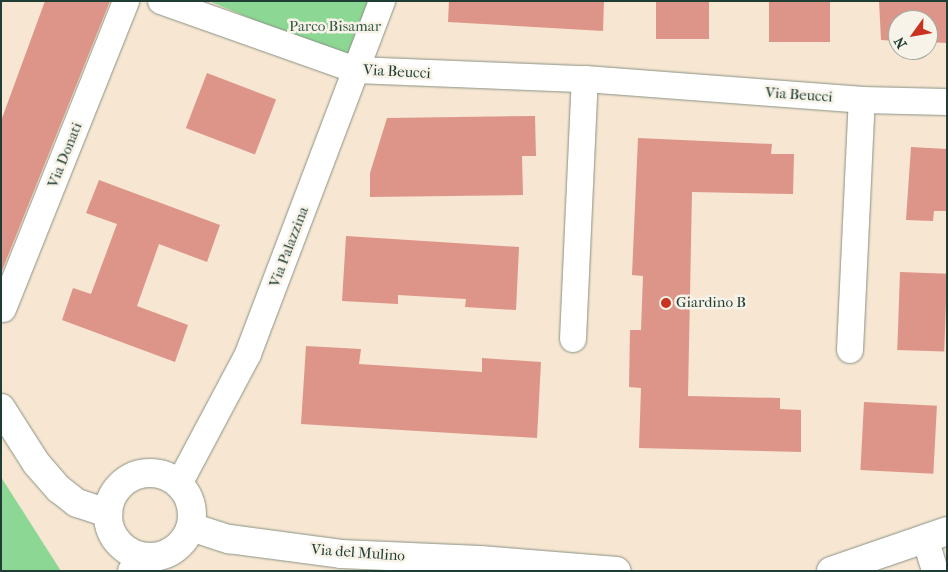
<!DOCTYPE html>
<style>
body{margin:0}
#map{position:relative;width:948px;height:572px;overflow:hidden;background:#f6e6d2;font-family:"IM FELL French Canon",serif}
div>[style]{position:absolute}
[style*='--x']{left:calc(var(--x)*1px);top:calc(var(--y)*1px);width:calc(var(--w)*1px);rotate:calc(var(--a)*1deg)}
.green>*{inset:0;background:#8dd794}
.building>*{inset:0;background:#de9589;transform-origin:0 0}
.roads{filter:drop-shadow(0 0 1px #8a9283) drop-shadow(0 0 1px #8a9283)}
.minor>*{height:26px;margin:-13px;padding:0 13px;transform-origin:13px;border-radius:13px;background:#fff}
.tertiary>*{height:28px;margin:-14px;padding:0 14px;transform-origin:14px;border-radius:14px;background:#fff}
.tertiary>.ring{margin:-14px;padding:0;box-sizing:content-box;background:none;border:28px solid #fff;border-radius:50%}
.dots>*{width:14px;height:14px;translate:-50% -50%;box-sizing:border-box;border:2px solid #f7f3e8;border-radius:50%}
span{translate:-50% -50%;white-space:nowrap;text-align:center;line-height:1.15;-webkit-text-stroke:5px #f7f3e8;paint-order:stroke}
.park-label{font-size:15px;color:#355c47}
.street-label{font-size:15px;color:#1f3d34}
.poi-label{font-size:15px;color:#1f3d34}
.left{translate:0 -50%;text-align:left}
.frame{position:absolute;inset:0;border:2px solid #1f3d34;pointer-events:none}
.north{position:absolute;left:888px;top:10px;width:50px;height:50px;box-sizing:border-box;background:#f7f3e8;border:1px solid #a1aaa0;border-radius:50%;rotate:238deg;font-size:14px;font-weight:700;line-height:20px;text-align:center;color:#1f3d34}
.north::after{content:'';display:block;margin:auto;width:18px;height:22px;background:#c8321e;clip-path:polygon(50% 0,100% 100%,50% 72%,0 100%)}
</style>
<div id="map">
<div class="green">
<div style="clip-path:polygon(209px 1px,370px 1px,351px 61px)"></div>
<div style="clip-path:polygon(1px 477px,61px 571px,1px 571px)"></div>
</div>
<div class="building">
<div style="clip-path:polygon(45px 1px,110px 1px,1px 273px,1px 121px)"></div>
<div style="clip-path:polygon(449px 1px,604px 1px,603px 31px,448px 22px)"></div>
<div style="left:656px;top:1px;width:53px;height:38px"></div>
<div style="left:769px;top:1px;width:61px;height:41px"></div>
<div style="clip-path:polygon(879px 1px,947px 1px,947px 43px,928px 42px,928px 20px,898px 20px,898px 41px,881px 40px)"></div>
<div style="left:207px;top:73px;width:74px;height:59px;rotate:21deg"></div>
<div style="clip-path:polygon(535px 116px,536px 156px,522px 156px,523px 195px,370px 197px,370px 173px,387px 118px)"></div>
<div style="clip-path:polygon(638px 138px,772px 144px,771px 154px,794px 154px,793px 194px,692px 192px,688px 396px,780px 398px,780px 409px,801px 410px,801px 452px,639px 448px,641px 388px,629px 387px,630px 330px,641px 330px,643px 276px,632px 275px)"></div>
<div style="clip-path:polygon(911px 147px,947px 149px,947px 211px,934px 211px,933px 221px,906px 220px)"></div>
<div style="clip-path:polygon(99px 180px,220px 225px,207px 262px,159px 244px,137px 306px,188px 325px,175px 362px,62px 320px,73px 288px,91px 294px,117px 224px,86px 213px)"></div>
<div style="clip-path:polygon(346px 236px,519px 247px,516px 310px,465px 307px,466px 299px,398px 295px,398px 304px,342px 301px)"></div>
<div style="left:900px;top:272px;width:47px;height:78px;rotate:2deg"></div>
<div style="clip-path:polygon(306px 346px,361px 349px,359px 364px,482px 372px,482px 358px,541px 362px,537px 438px,301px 424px)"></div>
<div style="left:864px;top:402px;width:73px;height:68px;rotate:3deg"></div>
</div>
<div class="roads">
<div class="minor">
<div style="--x:161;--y:1;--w:207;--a:19.5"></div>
<div style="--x:356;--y:70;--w:229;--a:2.3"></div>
<div style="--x:585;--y:79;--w:278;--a:4.3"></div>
<div style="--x:862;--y:100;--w:85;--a:1.3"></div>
<div style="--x:3;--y:309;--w:332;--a:-68.2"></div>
<div style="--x:573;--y:339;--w:260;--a:-87.4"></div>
<div style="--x:850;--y:350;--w:250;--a:-87.3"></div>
<div style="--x:179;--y:484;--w:147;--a:-62"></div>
<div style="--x:248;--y:354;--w:378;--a:-69.2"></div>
<div style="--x:925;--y:538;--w:34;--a:73"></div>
<div style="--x:131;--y:571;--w:17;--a:-59"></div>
</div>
<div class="tertiary">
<div style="--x:1;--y:408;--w:65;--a:57.5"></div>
<div style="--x:36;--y:463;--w:35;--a:49"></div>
<div style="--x:59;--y:489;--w:23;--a:38"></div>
<div style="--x:77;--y:503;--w:33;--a:18"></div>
<div class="ring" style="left:108px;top:473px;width:56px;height:56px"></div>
<div style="--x:191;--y:527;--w:40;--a:18"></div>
<div style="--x:229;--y:539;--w:113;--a:7.6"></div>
<div style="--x:341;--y:554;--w:139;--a:2.5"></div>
<div style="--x:480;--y:560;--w:137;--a:4.6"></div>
<div style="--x:831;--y:571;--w:123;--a:-19"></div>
</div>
</div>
<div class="dots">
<div style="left:666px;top:303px;background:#c8321e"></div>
</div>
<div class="park-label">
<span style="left:335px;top:27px">Parco Bisamar</span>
</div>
<div class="street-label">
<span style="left:397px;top:72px;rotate:3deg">Via Beucci</span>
<span style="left:799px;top:95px;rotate:4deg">Via Beucci</span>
<span style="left:65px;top:155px;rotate:-68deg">Via Donati</span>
<span style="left:289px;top:247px;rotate:-69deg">Via Palazzina</span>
<span style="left:358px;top:553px;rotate:4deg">Via del Mulino</span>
</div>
<div class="poi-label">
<span class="left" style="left:676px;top:303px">Giardino B</span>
</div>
<div class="frame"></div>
<div class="north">N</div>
</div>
